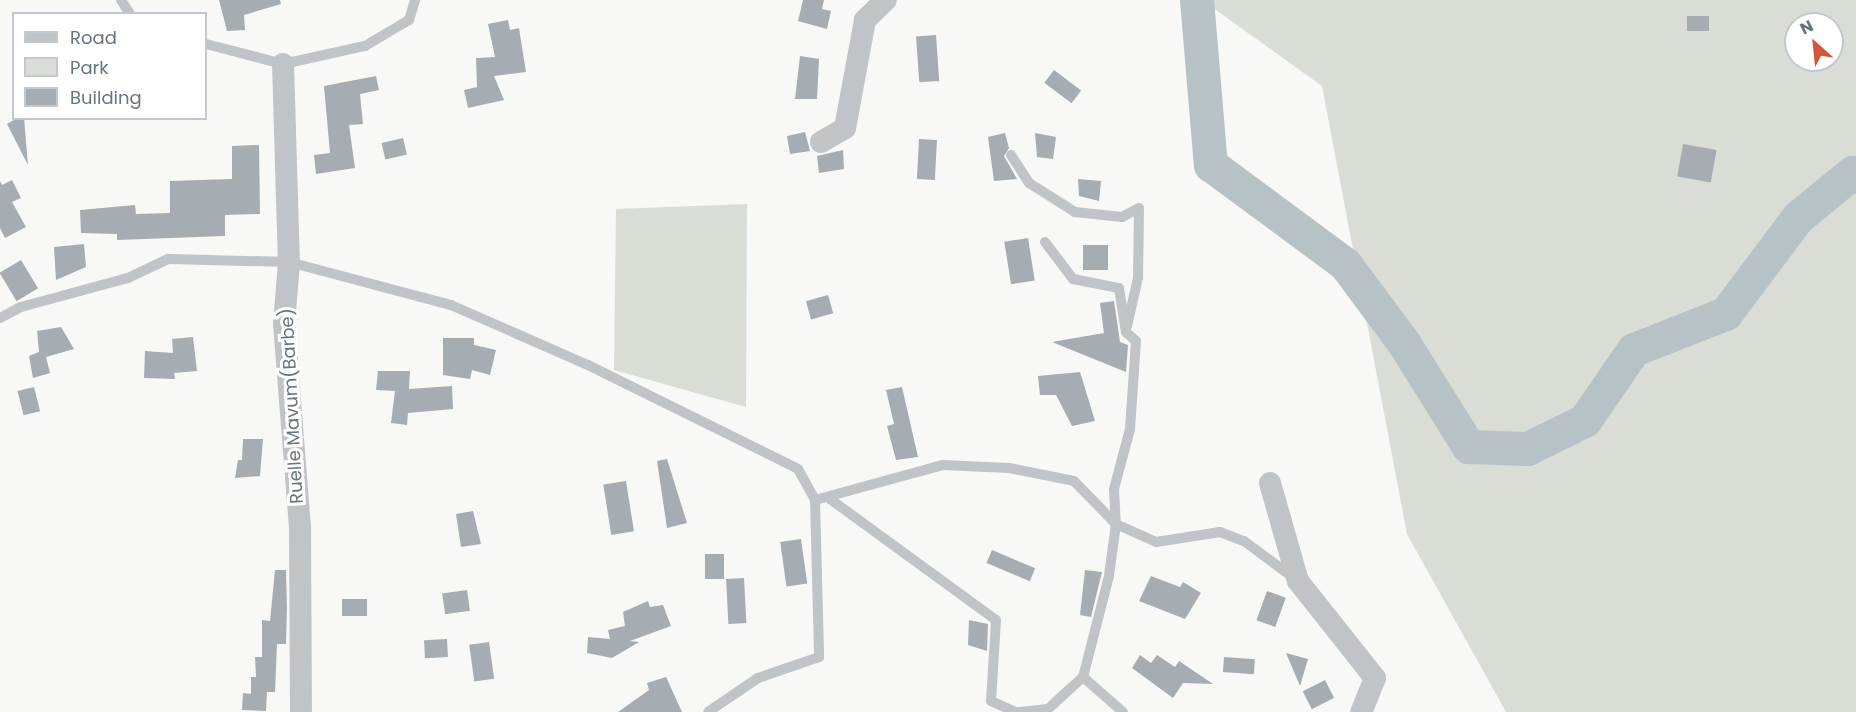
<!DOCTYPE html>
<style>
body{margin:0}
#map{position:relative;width:1856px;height:712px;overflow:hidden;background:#f8f8f6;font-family:Poppins,sans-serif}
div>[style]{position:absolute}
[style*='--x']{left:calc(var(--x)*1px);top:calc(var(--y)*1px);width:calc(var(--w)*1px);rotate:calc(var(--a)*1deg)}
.green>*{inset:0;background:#d9ddd6}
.river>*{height:34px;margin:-17px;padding:0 17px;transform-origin:17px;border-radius:17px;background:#b7c2c6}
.building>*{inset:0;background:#a5adb2;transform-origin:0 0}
.service>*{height:10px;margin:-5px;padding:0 5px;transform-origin:5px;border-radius:5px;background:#c0c4c7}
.minor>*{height:22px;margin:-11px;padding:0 11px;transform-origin:11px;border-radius:11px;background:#c0c4c7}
span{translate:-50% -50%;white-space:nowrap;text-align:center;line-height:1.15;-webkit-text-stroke:6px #fff;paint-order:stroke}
.street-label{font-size:18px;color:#66757e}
.legend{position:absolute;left:12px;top:12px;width:195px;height:108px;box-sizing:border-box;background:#fff;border:2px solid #c2c8cb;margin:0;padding:8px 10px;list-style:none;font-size:18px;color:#66757e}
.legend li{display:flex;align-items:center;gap:12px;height:30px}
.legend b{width:30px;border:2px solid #c2c8cb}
.north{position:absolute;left:1784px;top:12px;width:60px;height:60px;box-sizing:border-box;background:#fff;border:2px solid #c2c8cb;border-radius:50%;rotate:333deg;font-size:16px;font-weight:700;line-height:24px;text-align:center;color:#66757e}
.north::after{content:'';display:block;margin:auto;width:21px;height:27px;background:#d4563a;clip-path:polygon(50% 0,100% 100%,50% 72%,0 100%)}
</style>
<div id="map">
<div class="green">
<div style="clip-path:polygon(evenodd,1202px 0,1856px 0,1856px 712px,1506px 712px,1407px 534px,1322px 86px,1202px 0,1796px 24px,1832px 24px,1832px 60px,1796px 60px,1796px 24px)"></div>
<div style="clip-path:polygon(747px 204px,746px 407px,614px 370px,616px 209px)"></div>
</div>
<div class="river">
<div style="--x:1197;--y:0;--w:166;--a:85.2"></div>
<div style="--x:1211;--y:165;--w:168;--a:36.5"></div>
<div style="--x:1346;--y:265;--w:97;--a:53.4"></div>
<div style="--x:1404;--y:343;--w:123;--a:58"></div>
<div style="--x:1469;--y:447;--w:59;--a:1.9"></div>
<div style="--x:1528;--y:449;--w:64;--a:-26.2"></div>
<div style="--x:1585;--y:421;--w:86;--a:-55.4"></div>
<div style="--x:1634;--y:350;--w:99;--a:-21.4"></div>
<div style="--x:1726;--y:314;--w:120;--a:-53.1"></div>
<div style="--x:1798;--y:218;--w:71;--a:-39.3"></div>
<div style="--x:1853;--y:173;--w:5;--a:53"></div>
</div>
<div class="building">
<div style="clip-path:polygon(219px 0,280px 0,281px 4px,244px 15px,245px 30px,227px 31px)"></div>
<div style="clip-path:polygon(803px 0,824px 0,822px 9px,831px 11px,827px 29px,798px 21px)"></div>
<div style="left:1687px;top:16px;width:22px;height:15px"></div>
<div style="clip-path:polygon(508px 20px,510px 30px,519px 28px,526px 72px,494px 76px,504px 100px,468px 108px,464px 90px,477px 87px,476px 58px,495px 57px,488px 24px)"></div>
<div style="left:936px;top:35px;width:46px;height:20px;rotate:86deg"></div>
<div style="clip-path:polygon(800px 56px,819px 59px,817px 99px,795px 99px)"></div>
<div style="left:1054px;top:70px;width:34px;height:16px;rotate:37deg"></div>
<div style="clip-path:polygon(376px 76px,379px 90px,360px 94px,363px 124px,349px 125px,355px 168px,316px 174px,314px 155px,330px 153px,324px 86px)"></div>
<div style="clip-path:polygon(17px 118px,24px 118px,28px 165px,7px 124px)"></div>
<div style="clip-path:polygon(805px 132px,810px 151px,790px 154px,787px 136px)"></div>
<div style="clip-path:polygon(1005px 133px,1009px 148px,1004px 156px,1017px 179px,994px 181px,988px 137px)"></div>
<div style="clip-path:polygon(1035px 133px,1056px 137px,1053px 159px,1037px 157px)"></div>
<div style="left:403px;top:138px;width:17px;height:22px;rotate:77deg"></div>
<div style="left:919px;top:139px;width:18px;height:40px;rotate:3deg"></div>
<div style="left:1683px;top:144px;width:34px;height:33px;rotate:10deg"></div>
<div style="clip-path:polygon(259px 145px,260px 214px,225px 215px,225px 236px,117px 240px,117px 234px,81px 233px,80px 210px,135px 205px,136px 214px,170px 213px,170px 181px,232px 179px,232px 146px)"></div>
<div style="clip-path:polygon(843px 150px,844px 169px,819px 173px,817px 156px)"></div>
<div style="clip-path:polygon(1078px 179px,1101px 181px,1099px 201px,1079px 196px)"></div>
<div style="clip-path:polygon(12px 180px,21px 198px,12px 202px,26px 227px,5px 238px,0 228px,0 181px,2px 185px)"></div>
<div style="left:1028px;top:238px;width:43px;height:24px;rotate:81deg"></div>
<div style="clip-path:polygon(84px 244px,86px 267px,56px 280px,54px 247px)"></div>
<div style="left:1083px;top:245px;width:25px;height:25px"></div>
<div style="left:21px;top:260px;width:33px;height:25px;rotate:59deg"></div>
<div style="left:828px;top:295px;width:19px;height:23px;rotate:74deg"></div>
<div style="clip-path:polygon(1114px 301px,1120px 342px,1128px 345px,1126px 372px,1052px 342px,1104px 333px,1100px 303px)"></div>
<div style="clip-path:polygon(61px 327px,74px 349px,46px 357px,50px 373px,33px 378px,29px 356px,39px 352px,37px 331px)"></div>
<div style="clip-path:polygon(193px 337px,197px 371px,174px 373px,175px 379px,144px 378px,145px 351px,173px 353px,172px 339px)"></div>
<div style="clip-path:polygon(443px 338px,474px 338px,474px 345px,496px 350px,490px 375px,472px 370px,470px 379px,443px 375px)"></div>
<div style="clip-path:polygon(378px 371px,410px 371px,409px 389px,452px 386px,453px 409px,408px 413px,407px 425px,391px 423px,395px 391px,376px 390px)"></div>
<div style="clip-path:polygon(1080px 372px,1095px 421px,1072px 426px,1056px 395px,1040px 395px,1038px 376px)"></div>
<div style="left:34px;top:387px;width:25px;height:17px;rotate:76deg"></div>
<div style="clip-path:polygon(902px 387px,918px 457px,896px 460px,887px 426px,894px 424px,886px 390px)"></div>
<div style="clip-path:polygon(243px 439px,263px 439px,260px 476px,235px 478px,238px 460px,242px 460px)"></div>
<div style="clip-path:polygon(667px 459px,687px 523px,667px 528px,657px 461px)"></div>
<div style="left:626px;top:481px;width:51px;height:23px;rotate:81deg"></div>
<div style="clip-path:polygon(473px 511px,481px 544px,461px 547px,456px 514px)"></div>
<div style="left:801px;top:539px;width:45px;height:21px;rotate:82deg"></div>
<div style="left:992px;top:550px;width:47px;height:14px;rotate:23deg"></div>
<div style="left:705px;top:554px;width:19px;height:25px"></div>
<div style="clip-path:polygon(275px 570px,286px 570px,287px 608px,286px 644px,277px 644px,275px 692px,267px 692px,266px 711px,242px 710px,243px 693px,251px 694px,251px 677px,256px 677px,255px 657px,262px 657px,262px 620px,270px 621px)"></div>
<div style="clip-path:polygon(1085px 570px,1102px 572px,1091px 617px,1080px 615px)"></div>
<div style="clip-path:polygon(1151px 576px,1180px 587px,1183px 582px,1201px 593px,1185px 619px,1139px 601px)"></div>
<div style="left:744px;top:578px;width:45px;height:18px;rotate:87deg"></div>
<div style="left:467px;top:590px;width:21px;height:25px;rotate:82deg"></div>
<div style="left:1267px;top:591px;width:20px;height:31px;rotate:20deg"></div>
<div style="left:342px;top:599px;width:25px;height:17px"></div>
<div style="clip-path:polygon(648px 601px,650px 607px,663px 605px,671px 626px,630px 641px,639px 642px,612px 658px,587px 653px,588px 637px,610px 639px,608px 630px,625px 626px,623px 612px)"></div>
<div style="clip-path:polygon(969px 620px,988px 624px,987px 651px,968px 645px)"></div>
<div style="left:447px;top:639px;width:18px;height:23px;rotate:87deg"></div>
<div style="left:489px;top:642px;width:37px;height:20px;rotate:82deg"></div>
<div style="clip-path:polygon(1286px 653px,1308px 659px,1300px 686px)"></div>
<div style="clip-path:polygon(1140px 655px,1151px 663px,1157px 655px,1175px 667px,1179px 661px,1213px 684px,1183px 683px,1173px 698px,1132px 668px)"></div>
<div style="left:1224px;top:657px;width:31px;height:15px;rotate:4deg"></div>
<div style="clip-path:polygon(666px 677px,682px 712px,618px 712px,649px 690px,647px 683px)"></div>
<div style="left:1325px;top:680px;width:20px;height:25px;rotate:63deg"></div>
</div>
<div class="service">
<div style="--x:121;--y:0;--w:17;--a:57"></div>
<div style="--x:206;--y:44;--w:80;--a:14.6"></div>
<div style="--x:283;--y:64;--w:84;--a:-12.4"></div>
<div style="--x:365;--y:46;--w:51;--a:-30.6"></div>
<div style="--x:409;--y:20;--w:21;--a:-73"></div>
<div style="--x:1011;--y:155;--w:33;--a:57"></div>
<div style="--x:1029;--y:183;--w:54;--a:32.2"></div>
<div style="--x:1075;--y:212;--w:47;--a:6.1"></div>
<div style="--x:1122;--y:217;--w:19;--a:-28"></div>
<div style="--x:1139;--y:208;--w:70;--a:90.8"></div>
<div style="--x:1138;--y:278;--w:49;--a:102.9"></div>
<div style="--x:1045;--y:242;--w:46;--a:52.9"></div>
<div style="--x:1073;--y:279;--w:47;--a:11.1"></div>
<div style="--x:1119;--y:288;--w:45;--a:81"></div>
<div style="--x:1126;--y:332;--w:13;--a:42"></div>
<div style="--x:1136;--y:341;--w:88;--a:93.9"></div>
<div style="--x:1130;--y:429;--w:62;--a:104.9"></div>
<div style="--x:1114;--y:489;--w:35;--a:87"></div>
<div style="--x:1116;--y:524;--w:44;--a:24.2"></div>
<div style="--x:1156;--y:542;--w:65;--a:-8.9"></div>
<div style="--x:1220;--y:532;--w:26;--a:21"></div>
<div style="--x:1244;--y:541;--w:62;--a:36.5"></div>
<div style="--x:0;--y:318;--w:24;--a:-28"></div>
<div style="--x:21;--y:307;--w:111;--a:-15.2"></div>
<div style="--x:128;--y:278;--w:44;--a:-25.4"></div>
<div style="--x:168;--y:259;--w:121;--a:1.4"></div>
<div style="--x:289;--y:262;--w:168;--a:14.9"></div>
<div style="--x:451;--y:305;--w:150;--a:23.7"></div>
<div style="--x:588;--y:365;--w:234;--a:26.3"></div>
<div style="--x:798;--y:469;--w:35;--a:61"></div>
<div style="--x:815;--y:500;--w:157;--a:88.5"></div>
<div style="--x:819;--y:657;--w:65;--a:161"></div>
<div style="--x:758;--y:678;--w:60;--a:145.8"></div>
<div style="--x:830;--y:499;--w:205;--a:36.1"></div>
<div style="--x:996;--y:620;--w:81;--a:93.5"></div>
<div style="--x:991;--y:701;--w:27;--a:24"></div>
<div style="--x:815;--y:500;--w:133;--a:-15.3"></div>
<div style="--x:943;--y:465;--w:66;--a:2.6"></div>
<div style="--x:1009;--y:468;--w:66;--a:11.3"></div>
<div style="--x:1074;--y:481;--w:60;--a:45.7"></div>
<div style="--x:1116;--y:524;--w:52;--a:97.7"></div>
<div style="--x:1109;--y:576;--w:104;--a:104.4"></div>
<div style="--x:1083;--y:677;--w:53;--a:41.2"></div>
<div style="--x:1020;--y:712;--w:28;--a:-6"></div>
<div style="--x:1048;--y:709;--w:47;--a:-42.4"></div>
</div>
<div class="minor">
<div style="--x:283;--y:64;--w:198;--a:88.3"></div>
<div style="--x:289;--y:262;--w:62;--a:94.6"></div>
<div style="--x:284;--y:324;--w:205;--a:85.5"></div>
<div style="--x:300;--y:528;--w:184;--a:89.7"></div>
<div style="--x:821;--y:142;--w:28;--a:-30"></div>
<div style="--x:845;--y:128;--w:110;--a:-79.5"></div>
<div style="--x:865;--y:20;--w:29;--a:-44"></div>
<div style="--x:1270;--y:483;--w:102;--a:74.1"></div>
<div style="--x:1298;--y:581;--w:124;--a:51.6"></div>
<div style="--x:1375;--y:678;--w:37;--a:112"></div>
</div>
<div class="street-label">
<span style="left:292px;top:406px;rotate:-93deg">Ruelle Mavum(Barbe)</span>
</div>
<ul class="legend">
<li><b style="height:8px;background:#c0c4c7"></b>Road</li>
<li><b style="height:16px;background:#d9ddd6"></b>Park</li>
<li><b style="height:16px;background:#a5adb2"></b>Building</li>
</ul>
<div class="north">N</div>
</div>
